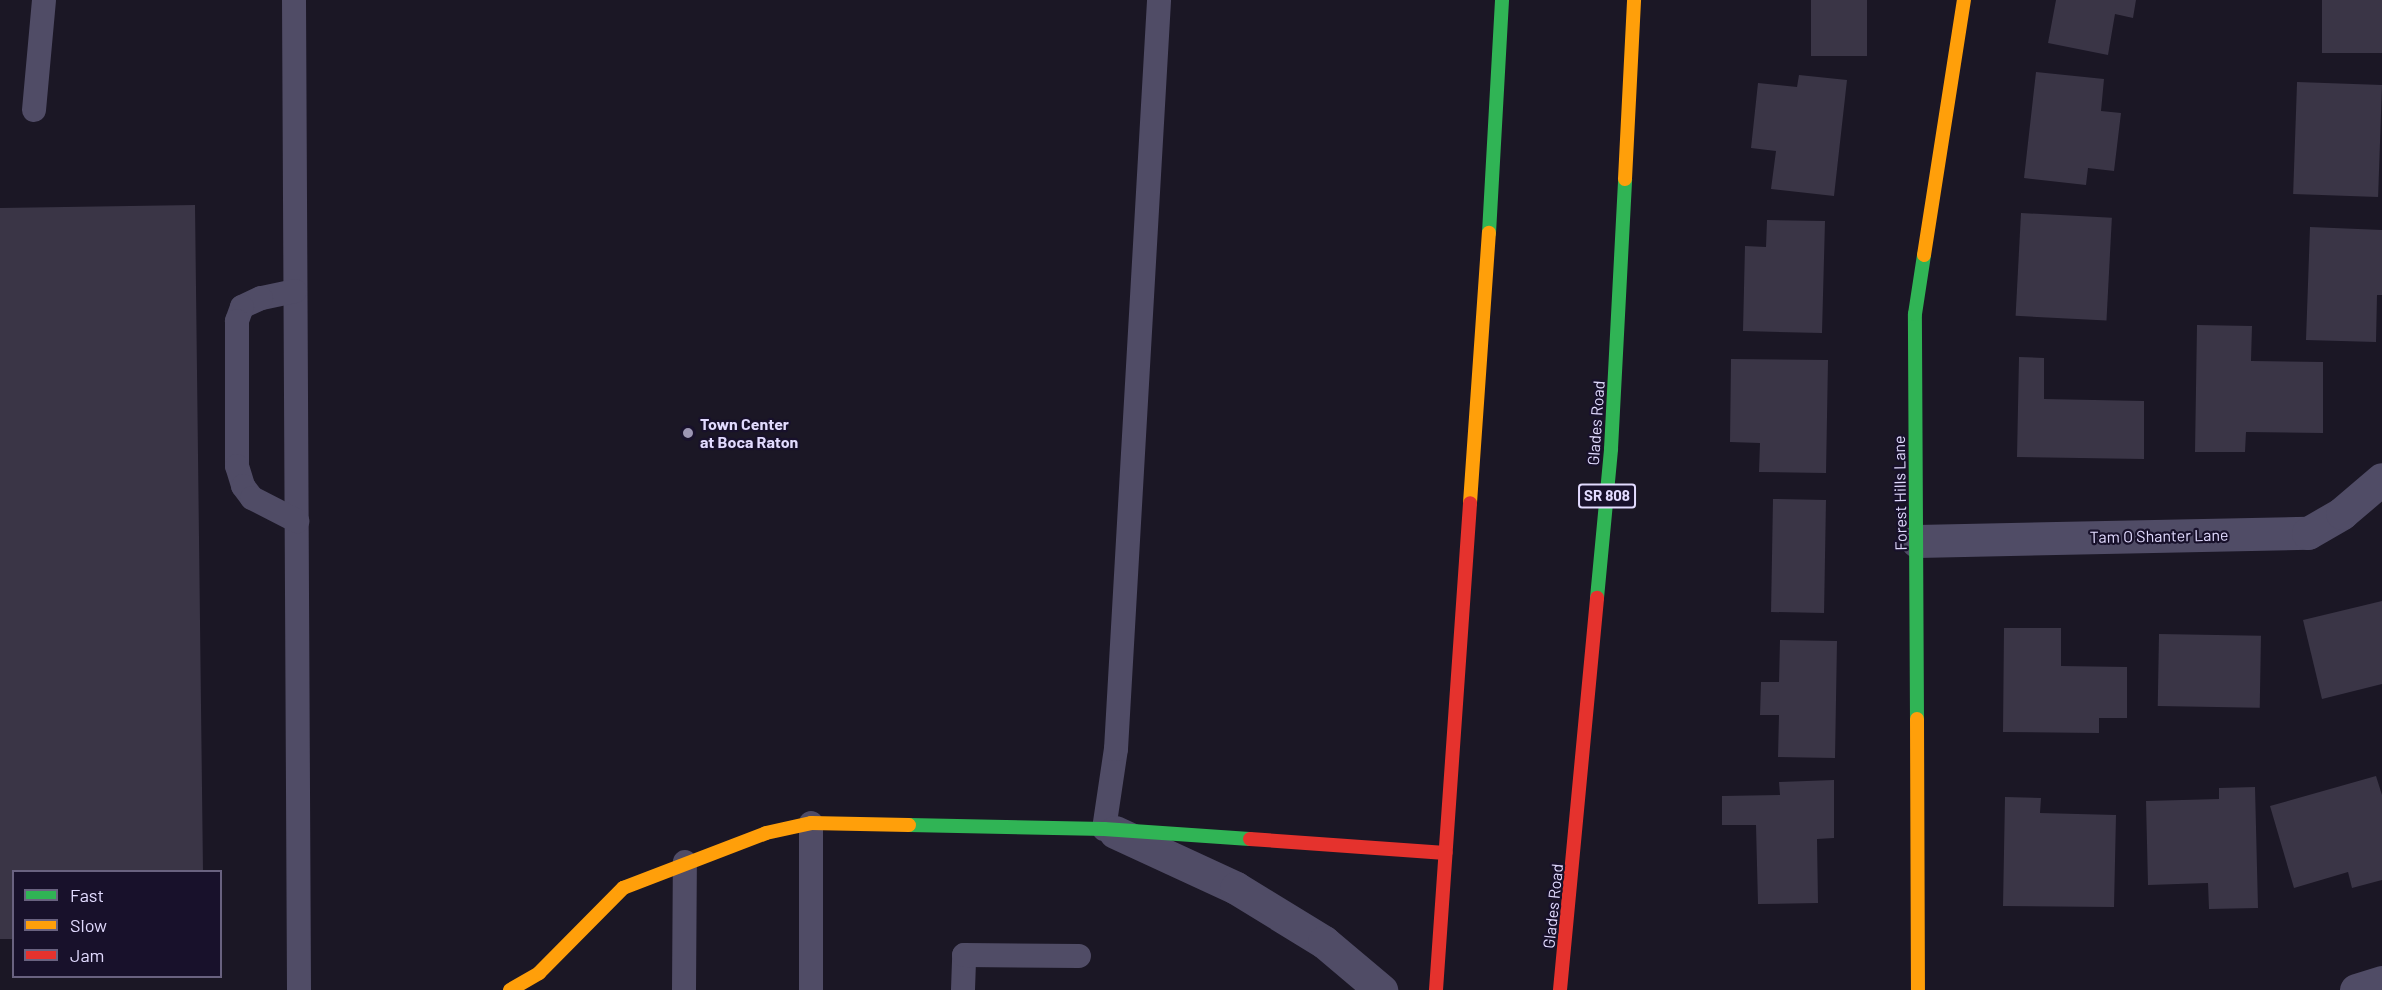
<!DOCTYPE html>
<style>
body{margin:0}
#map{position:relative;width:2382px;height:990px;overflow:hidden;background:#1b1725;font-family:Barlow,sans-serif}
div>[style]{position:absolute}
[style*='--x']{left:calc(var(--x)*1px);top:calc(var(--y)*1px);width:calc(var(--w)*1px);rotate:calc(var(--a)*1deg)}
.building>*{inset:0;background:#3a3546;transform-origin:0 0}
.lane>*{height:24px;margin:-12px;padding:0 12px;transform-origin:12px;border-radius:12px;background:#504c66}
.street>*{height:33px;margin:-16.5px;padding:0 16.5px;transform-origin:16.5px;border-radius:16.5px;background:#504c66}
.fast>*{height:14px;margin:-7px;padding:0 7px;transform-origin:7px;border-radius:7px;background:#30b455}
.slow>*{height:14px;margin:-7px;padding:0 7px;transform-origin:7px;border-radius:7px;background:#ff9f0a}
.jam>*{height:14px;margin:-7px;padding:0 7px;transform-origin:7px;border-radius:7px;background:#e5322d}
.dots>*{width:16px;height:16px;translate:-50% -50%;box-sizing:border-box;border:3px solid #18112b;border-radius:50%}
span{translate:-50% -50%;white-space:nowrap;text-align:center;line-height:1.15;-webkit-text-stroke:4.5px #18112b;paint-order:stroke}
.shield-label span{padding:2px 4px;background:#18112b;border:2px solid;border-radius:4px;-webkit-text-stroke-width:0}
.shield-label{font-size:15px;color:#e2dbff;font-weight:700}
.street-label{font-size:16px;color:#e2dbff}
.poi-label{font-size:16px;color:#e2dbff;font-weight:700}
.left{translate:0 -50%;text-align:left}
.legend{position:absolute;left:12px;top:870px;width:210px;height:108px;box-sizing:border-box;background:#18112b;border:2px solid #696280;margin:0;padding:8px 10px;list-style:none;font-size:18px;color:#e2dbff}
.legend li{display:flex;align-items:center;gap:12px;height:30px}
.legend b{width:30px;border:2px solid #696280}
</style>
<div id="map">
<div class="building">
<div style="left:1811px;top:0;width:56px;height:56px"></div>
<div style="clip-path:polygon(2056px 0,2136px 0,2133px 18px,2115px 14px,2108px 55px,2048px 43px)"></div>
<div style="left:2322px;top:0;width:60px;height:53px"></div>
<div style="clip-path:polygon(2036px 72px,2104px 79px,2101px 111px,2121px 113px,2114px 171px,2088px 168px,2086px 185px,2024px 178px)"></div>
<div style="clip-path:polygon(1799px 75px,1847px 80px,1834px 196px,1771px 189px,1776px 151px,1751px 148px,1758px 83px,1797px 87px)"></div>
<div style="left:2382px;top:85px;width:112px;height:85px;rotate:92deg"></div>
<div style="clip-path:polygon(195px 205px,203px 872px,14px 872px,14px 939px,0 939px,0 208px)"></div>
<div style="left:2021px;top:213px;width:91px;height:103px;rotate:3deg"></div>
<div style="clip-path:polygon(1767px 220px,1825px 221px,1822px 333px,1743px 331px,1745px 246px,1766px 247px)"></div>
<div style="clip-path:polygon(2310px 227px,2382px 230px,2382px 295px,2377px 295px,2376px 342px,2306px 340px)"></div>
<div style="clip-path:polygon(2197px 325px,2252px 326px,2251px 361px,2323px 362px,2323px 433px,2246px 432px,2245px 452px,2195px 452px)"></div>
<div style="clip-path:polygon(2019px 357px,2044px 358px,2044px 399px,2144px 401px,2144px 459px,2017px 457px)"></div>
<div style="clip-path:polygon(1731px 359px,1828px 360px,1826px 473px,1759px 472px,1760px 443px,1730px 442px)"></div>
<div style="left:1773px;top:499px;width:53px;height:113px;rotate:1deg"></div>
<div style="clip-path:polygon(2382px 601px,2382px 684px,2322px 699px,2303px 620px)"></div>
<div style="clip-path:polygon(2004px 628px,2061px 628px,2061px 666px,2127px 667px,2127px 718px,2099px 718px,2099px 733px,2003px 732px)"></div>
<div style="left:2159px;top:634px;width:102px;height:72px;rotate:1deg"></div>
<div style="clip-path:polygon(1780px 640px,1837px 641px,1835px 758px,1778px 757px,1779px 715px,1760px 715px,1761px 682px,1779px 682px)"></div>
<div style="clip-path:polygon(2376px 776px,2382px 795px,2382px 880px,2352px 888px,2348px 872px,2294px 888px,2270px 806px)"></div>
<div style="clip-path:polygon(1834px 780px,1834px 838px,1817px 839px,1818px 903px,1758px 904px,1756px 825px,1722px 825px,1722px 796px,1780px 795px,1779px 782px)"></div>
<div style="clip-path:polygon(2255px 787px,2258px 908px,2209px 909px,2208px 883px,2148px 885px,2146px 801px,2219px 799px,2219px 788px)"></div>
<div style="clip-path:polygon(2005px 797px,2041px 798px,2040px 813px,2116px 815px,2114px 907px,2003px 906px)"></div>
</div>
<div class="lane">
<div style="--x:294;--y:0;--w:990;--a:89.71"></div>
<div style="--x:34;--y:110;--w:110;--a:-84.8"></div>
<div style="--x:295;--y:291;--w:35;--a:168"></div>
<div style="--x:261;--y:298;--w:21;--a:155"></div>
<div style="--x:242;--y:307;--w:15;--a:110"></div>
<div style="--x:237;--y:321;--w:145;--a:90"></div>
<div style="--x:237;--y:466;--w:21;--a:73"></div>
<div style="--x:243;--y:486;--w:15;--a:53"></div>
<div style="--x:252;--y:498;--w:51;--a:27.1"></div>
<div style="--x:1104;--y:829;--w:81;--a:-81.5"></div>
<div style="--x:1116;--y:749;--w:750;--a:-86.71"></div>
<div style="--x:684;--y:990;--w:128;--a:-89.6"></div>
<div style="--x:811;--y:990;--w:167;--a:-90"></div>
<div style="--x:963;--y:990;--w:35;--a:-88"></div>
<div style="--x:964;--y:955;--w:115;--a:0.5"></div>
</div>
<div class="street">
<div style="--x:1917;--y:541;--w:391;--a:-1.2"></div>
<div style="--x:2308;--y:533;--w:39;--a:-30"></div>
<div style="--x:2342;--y:513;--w:52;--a:-40.4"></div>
<div style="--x:1115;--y:832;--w:133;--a:24.8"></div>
<div style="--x:1236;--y:888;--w:103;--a:31.5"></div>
<div style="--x:1324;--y:942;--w:75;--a:40.1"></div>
<div style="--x:2356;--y:990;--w:27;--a:-17"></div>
</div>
<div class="fast">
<div style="--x:1489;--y:233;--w:233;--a:-86.8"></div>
<div style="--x:1597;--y:598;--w:150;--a:-84.6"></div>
<div style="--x:1611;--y:449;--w:270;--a:-87"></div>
<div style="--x:1917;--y:719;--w:405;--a:-90.3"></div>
<div style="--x:1915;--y:314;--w:60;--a:-81.3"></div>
<div style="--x:909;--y:825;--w:195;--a:1.2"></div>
<div style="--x:1104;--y:829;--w:146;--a:3.9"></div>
</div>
<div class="slow">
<div style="--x:1625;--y:179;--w:179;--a:-87.1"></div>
<div style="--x:1924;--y:255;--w:258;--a:-81.1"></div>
<div style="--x:1470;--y:503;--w:271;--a:-86"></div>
<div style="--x:1917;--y:719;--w:271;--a:89.8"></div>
<div style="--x:510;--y:990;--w:34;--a:-30"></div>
<div style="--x:539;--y:973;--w:120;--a:-45.3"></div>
<div style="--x:623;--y:888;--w:153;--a:-21"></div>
<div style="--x:766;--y:833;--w:46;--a:-12.5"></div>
<div style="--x:811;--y:823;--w:98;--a:1.2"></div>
</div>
<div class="jam">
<div style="--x:1250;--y:839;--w:196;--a:4.1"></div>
<div style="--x:1436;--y:990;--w:488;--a:-86"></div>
<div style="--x:1560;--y:990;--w:394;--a:-84.6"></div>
</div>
<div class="dots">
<div style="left:688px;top:433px;background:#9c96b3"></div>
</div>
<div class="shield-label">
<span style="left:1607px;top:496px">SR 808</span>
</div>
<div class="street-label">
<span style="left:1596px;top:423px;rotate:-86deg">Glades Road</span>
<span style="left:1900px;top:493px;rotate:-91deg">Forest Hills Lane</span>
<span style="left:2159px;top:536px;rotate:-1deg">Tam O Shanter Lane</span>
<span style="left:1553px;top:906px;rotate:-84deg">Glades Road</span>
</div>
<div class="poi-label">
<span class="left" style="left:700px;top:433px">Town Center<br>at Boca Raton</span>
</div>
<ul class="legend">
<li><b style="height:8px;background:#30b455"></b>Fast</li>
<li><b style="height:8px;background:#ff9f0a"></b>Slow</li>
<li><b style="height:8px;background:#e5322d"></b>Jam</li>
</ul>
</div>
